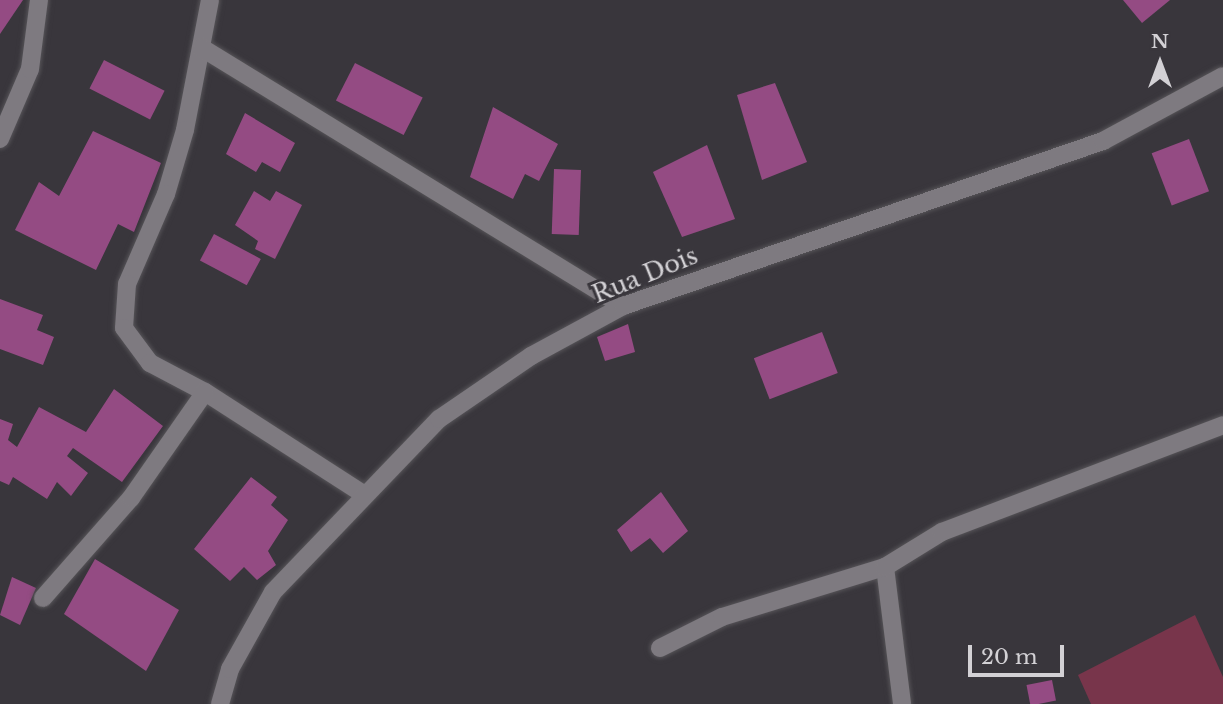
<!DOCTYPE html>
<style>
body{margin:0}
#map{position:relative;width:1223px;height:704px;overflow:hidden;background:#39363c;font-family:"Libre Baskerville",serif}
div>[style]{position:absolute}
[style*='--x']{left:calc(var(--x)*1px);top:calc(var(--y)*1px);width:calc(var(--w)*1px);rotate:calc(var(--a)*1deg)}
.green>*{inset:0;background:#78354b}
.building>*{inset:0;background:#944b83;transform-origin:0 0}
.roads{filter:drop-shadow(0 0 2px #565458) drop-shadow(0 0 2px #565458)}
.street>*{height:18px;margin:-9px;padding:0 9px;transform-origin:9px;border-radius:9px;background:#7e7a80}
span{translate:-50% -50%;white-space:nowrap;text-align:center;line-height:1.15;-webkit-text-stroke:6px #39363c;paint-order:stroke}
.street-label{font-size:24px;color:#d3d1d5}
.north{position:absolute;left:1125px;top:28px;width:70px;height:70px;-webkit-text-stroke:5px #39363c;paint-order:stroke;rotate:0deg;font-size:19px;font-weight:700;line-height:28px;text-align:center;color:#d3d1d5}
.north::after{content:'';display:block;margin:auto;width:24px;height:32px;background:#d3d1d5;clip-path:polygon(50% 0,100% 100%,50% 72%,0 100%)}
.scale{position:absolute;left:968px;top:645px;width:96px;height:32px;box-sizing:border-box;border:4px solid #d3d1d5;border-top:0;padding-left:9px;font-size:21px;line-height:24px;white-space:nowrap;color:#d3d1d5;-webkit-text-stroke:5px #39363c;paint-order:stroke}
</style>
<div id="map">
<div class="green">
<div style="clip-path:polygon(1195px 615px,1223px 677px,1223px 704px,1091px 704px,1078px 675px)"></div>
</div>
<div class="building">
<div style="clip-path:polygon(0 0,23px 0,0 34px)"></div>
<div style="clip-path:polygon(1123px 0,1170px 0,1142px 23px)"></div>
<div style="left:104px;top:60px;width:68px;height:32px;rotate:27deg"></div>
<div style="left:355px;top:63px;width:76px;height:42px;rotate:27deg"></div>
<div style="clip-path:polygon(775px 83px,807px 162px,762px 180px,737px 95px)"></div>
<div style="clip-path:polygon(493px 107px,558px 144px,539px 181px,525px 174px,513px 199px,470px 177px)"></div>
<div style="clip-path:polygon(245px 113px,295px 143px,280px 172px,262px 162px,256px 172px,226px 154px)"></div>
<div style="clip-path:polygon(93px 131px,161px 163px,134px 232px,118px 224px,96px 270px,15px 230px,39px 182px,59px 196px)"></div>
<div style="left:1189px;top:139px;width:56px;height:40px;rotate:69deg"></div>
<div style="clip-path:polygon(707px 145px,735px 219px,682px 237px,653px 172px)"></div>
<div style="left:554px;top:169px;width:27px;height:65px;rotate:2deg"></div>
<div style="clip-path:polygon(254px 191px,270px 201px,276px 191px,302px 205px,275px 259px,255px 249px,258px 241px,235px 225px)"></div>
<div style="left:214px;top:234px;width:53px;height:30px;rotate:28deg"></div>
<div style="clip-path:polygon(0 299px,43px 315px,37px 330px,54px 337px,43px 365px,0 349px)"></div>
<div style="clip-path:polygon(628px 324px,635px 352px,605px 361px,597px 337px)"></div>
<div style="left:822px;top:332px;width:44px;height:73px;rotate:69deg"></div>
<div style="clip-path:polygon(114px 389px,163px 426px,122px 482px,73px 448px,67px 456px,88px 473px,71px 496px,57px 482px,47px 499px,13px 477px,9px 485px,0 481px,0 419px,13px 424px,8px 440px,17px 447px,39px 407px,86px 432px)"></div>
<div style="clip-path:polygon(251px 477px,277px 497px,271px 505px,288px 520px,268px 551px,276px 565px,257px 580px,244px 567px,230px 581px,194px 549px)"></div>
<div style="clip-path:polygon(661px 492px,688px 531px,663px 553px,650px 538px,631px 552px,617px 530px)"></div>
<div style="clip-path:polygon(95px 559px,179px 610px,146px 671px,64px 614px)"></div>
<div style="clip-path:polygon(12px 577px,36px 588px,20px 625px,0 615px)"></div>
<div style="left:1052px;top:680px;width:21px;height:26px;rotate:79deg"></div>
</div>
<div class="roads">
<div class="street">
<div style="--x:210;--y:0;--w:132;--a:100.9"></div>
<div style="--x:185;--y:130;--w:67;--a:106.5"></div>
<div style="--x:166;--y:194;--w:98;--a:113.4"></div>
<div style="--x:127;--y:284;--w:44;--a:93.9"></div>
<div style="--x:124;--y:328;--w:44;--a:53.4"></div>
<div style="--x:150;--y:363;--w:62;--a:27.8"></div>
<div style="--x:205;--y:392;--w:188;--a:32.8"></div>
<div style="--x:202;--y:48;--w:494;--a:31.5"></div>
<div style="--x:0;--y:139;--w:76;--a:-66.8"></div>
<div style="--x:30;--y:69;--w:70;--a:-82.6"></div>
<div style="--x:885;--y:567;--w:138;--a:82.9"></div>
<div style="--x:43;--y:598;--w:133;--a:-48.7"></div>
<div style="--x:131;--y:498;--w:129;--a:-55.1"></div>
<div style="--x:660;--y:648;--w:69;--a:-26.6"></div>
<div style="--x:722;--y:617;--w:170;--a:-17.1"></div>
<div style="--x:885;--y:567;--w:67;--a:-31.6"></div>
<div style="--x:942;--y:532;--w:301;--a:-20.8"></div>
<div style="--x:220;--y:704;--w:36;--a:-74"></div>
<div style="--x:230;--y:669;--w:88;--a:-60.8"></div>
<div style="--x:273;--y:592;--w:240;--a:-46.2"></div>
<div style="--x:439;--y:419;--w:112;--a:-34.4"></div>
<div style="--x:531;--y:356;--w:105;--a:-28.5"></div>
<div style="--x:623;--y:306;--w:508;--a:-18.97"></div>
<div style="--x:1103;--y:141;--w:136;--a:-28.4"></div>
</div>
</div>
<div class="street-label">
<span style="left:645px;top:275px;rotate:-22deg">Rua Dois</span>
</div>
<div class="north">N</div>
<div class="scale">20 m</div>
</div>
